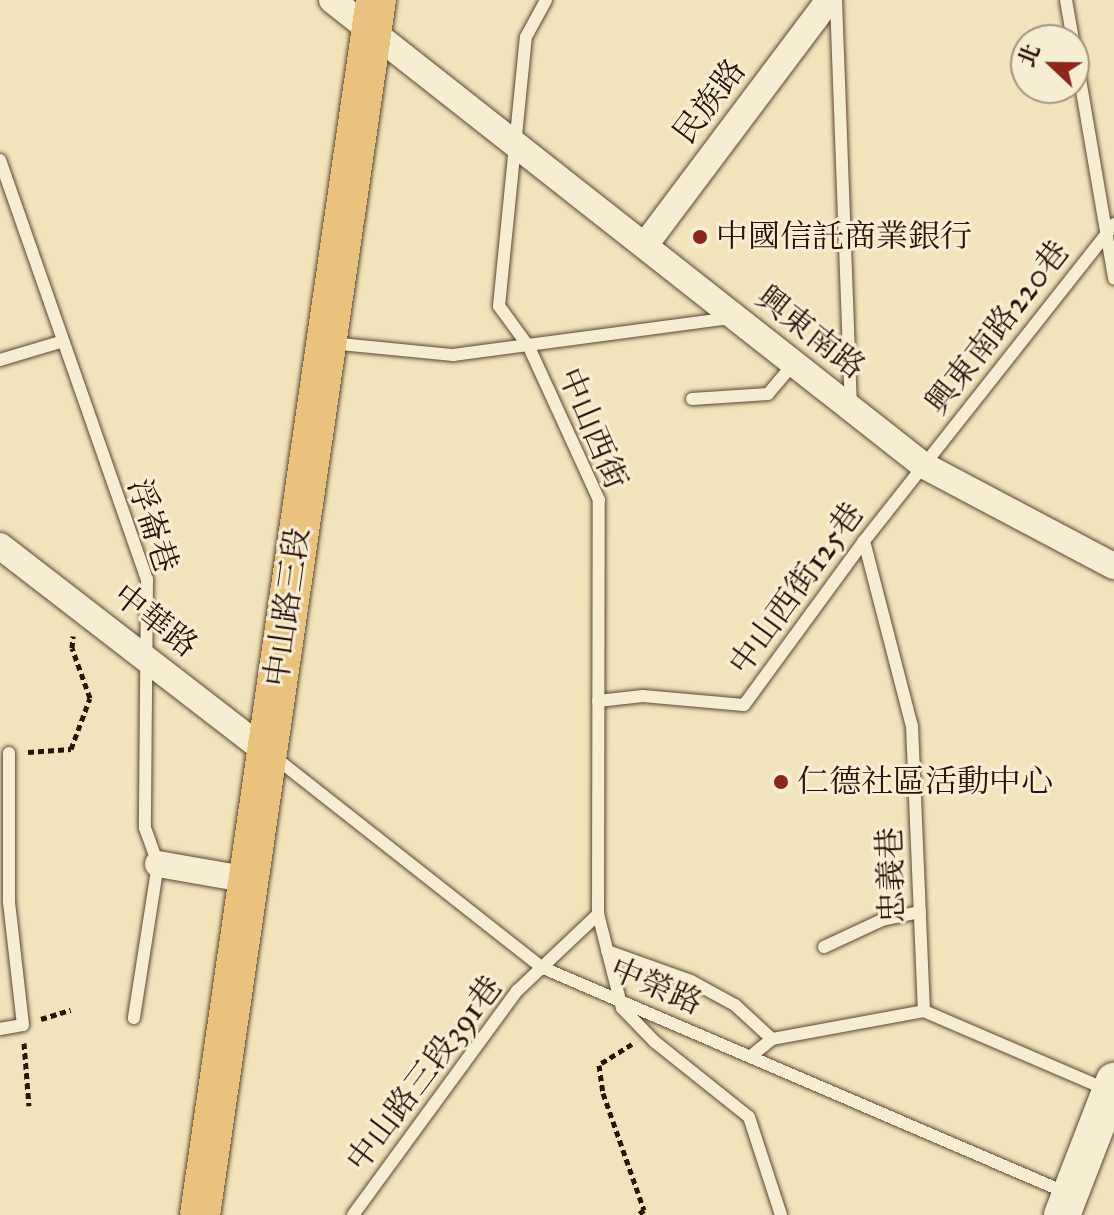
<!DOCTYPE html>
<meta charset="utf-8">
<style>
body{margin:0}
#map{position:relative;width:1114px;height:1215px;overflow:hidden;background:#f2e3ba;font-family:"IM FELL Great Primer","Noto Serif TC",serif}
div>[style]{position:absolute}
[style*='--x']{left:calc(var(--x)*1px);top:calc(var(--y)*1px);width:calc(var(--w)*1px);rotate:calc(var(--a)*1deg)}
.path>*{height:5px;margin-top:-2.5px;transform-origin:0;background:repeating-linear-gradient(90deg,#2b1207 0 6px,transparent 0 10px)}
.roads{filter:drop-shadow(0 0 2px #5d4634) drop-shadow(0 0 2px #5d4634)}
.lane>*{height:12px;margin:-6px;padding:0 6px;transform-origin:6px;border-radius:6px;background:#f7edd2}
.street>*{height:26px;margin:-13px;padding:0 13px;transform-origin:13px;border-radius:13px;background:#f7edd2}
.secondary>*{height:36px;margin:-18px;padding:0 18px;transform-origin:18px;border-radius:18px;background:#f7edd2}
.primary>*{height:40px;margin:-20px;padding:0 20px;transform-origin:20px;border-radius:20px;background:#e9c27d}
.dots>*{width:22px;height:22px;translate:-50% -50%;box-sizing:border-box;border:4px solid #f7edd2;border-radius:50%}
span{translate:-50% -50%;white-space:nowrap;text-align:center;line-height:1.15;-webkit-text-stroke:6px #f7edd2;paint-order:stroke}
.street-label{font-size:32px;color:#2b1207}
.poi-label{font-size:32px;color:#2b1207}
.left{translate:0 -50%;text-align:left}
.north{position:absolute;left:1010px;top:24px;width:80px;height:80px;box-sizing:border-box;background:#f7edd2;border:2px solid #a59581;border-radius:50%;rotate:292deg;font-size:22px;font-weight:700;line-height:32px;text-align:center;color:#2b1207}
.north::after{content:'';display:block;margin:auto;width:28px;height:36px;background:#8f2418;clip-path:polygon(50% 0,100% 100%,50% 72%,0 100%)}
</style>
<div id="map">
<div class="path">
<div style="--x:28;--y:752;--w:43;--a:-4"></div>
<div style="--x:71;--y:749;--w:54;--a:-69.6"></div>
<div style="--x:90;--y:698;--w:53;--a:-109.8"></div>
<div style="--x:72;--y:648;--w:12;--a:-85"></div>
<div style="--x:41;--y:1019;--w:31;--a:-17"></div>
<div style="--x:24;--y:1043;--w:63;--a:85.5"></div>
<div style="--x:632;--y:1044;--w:39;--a:148"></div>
<div style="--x:599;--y:1065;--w:28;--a:82"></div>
<div style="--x:603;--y:1093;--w:124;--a:70.7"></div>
<div style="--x:644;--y:1210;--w:8;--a:140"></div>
</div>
<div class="roads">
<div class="lane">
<div style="--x:836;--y:0;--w:406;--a:87.9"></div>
<div style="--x:1066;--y:0;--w:41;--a:80.1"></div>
<div style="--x:1074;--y:44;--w:238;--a:80.3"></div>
<div style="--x:0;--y:160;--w:444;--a:70.7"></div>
<div style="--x:147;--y:579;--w:249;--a:90.5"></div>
<div style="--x:145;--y:828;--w:38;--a:70"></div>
<div style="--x:158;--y:864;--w:156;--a:98.9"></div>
<div style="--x:330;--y:343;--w:124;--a:5.6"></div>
<div style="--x:453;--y:355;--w:281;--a:-7.6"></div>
<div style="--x:0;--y:360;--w:63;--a:-16.7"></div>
<div style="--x:692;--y:399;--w:76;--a:-3.8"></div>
<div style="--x:768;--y:394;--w:40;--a:-50"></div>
<div style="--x:864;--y:541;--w:191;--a:75.5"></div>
<div style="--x:912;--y:726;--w:285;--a:87.6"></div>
<div style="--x:924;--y:1011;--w:199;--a:23.3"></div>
<div style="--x:598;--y:701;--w:45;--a:-6.3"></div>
<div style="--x:643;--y:696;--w:101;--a:5.1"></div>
<div style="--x:744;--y:705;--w:203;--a:-53.8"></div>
<div style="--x:864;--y:541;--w:404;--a:-51.7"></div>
<div style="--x:273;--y:756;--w:341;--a:38.2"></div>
<div style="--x:541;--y:967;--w:572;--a:23.25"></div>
<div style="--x:598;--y:914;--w:97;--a:75.7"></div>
<div style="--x:622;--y:1008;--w:47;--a:45.9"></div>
<div style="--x:655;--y:1042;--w:120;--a:38.6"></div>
<div style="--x:749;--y:1117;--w:103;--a:71.9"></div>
<div style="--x:824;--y:947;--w:64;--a:-25"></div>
<div style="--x:882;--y:920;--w:39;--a:-12"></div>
<div style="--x:607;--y:951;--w:89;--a:19.7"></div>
<div style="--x:691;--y:981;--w:50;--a:28.6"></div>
<div style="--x:735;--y:1005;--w:50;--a:42.6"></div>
<div style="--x:0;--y:1029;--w:23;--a:-10"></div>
<div style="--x:23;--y:1025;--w:123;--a:-96.5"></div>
<div style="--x:9;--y:903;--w:150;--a:-90"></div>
<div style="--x:751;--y:1056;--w:27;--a:-39"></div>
<div style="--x:772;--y:1039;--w:155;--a:-10.4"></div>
<div style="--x:353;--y:1215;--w:278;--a:-53.8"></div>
<div style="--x:517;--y:991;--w:112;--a:-43.5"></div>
<div style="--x:598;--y:914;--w:414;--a:-89.9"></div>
<div style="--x:599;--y:500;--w:168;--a:-114.6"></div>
<div style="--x:529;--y:347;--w:51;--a:-126.2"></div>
<div style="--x:499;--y:306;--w:270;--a:-84.3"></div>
<div style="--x:526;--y:37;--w:42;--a:-61.6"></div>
</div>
<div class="street">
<div style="--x:332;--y:0;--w:752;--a:38.2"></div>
<div style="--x:923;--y:465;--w:216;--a:27.9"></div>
<div style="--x:645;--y:245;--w:306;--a:-53.1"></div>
<div style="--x:0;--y:546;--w:337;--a:37.7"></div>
<div style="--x:158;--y:864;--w:93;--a:9.9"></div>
</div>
<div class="secondary">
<div style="--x:1062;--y:1215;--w:144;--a:-68.8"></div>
</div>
<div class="primary">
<div style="--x:200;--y:1215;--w:1228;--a:-81.76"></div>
</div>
</div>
<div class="dots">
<div style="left:700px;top:237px;background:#8f2418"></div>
<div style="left:781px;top:782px;background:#8f2418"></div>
</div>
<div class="street-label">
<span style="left:710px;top:102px;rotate:-53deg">民族路</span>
<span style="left:998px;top:328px;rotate:-52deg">興東南路220巷</span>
<span style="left:810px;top:333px;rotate:38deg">興東南路</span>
<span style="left:592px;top:429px;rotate:67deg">中山西街</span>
<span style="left:152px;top:526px;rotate:72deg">浮崙巷</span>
<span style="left:797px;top:589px;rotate:-54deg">中山西街125巷</span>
<span style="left:288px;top:607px;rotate:-82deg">中山路三段</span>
<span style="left:155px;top:621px;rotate:38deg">中華路</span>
<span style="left:892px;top:875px;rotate:-92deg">忠義巷</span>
<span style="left:656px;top:987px;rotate:23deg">中榮路</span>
<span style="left:425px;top:1074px;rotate:-53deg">中山路三段391巷</span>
</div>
<div class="poi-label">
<span class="left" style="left:716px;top:237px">中國信託商業銀行</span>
<span class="left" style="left:797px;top:782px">仁德社區活動中心</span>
</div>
<div class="north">北</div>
</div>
